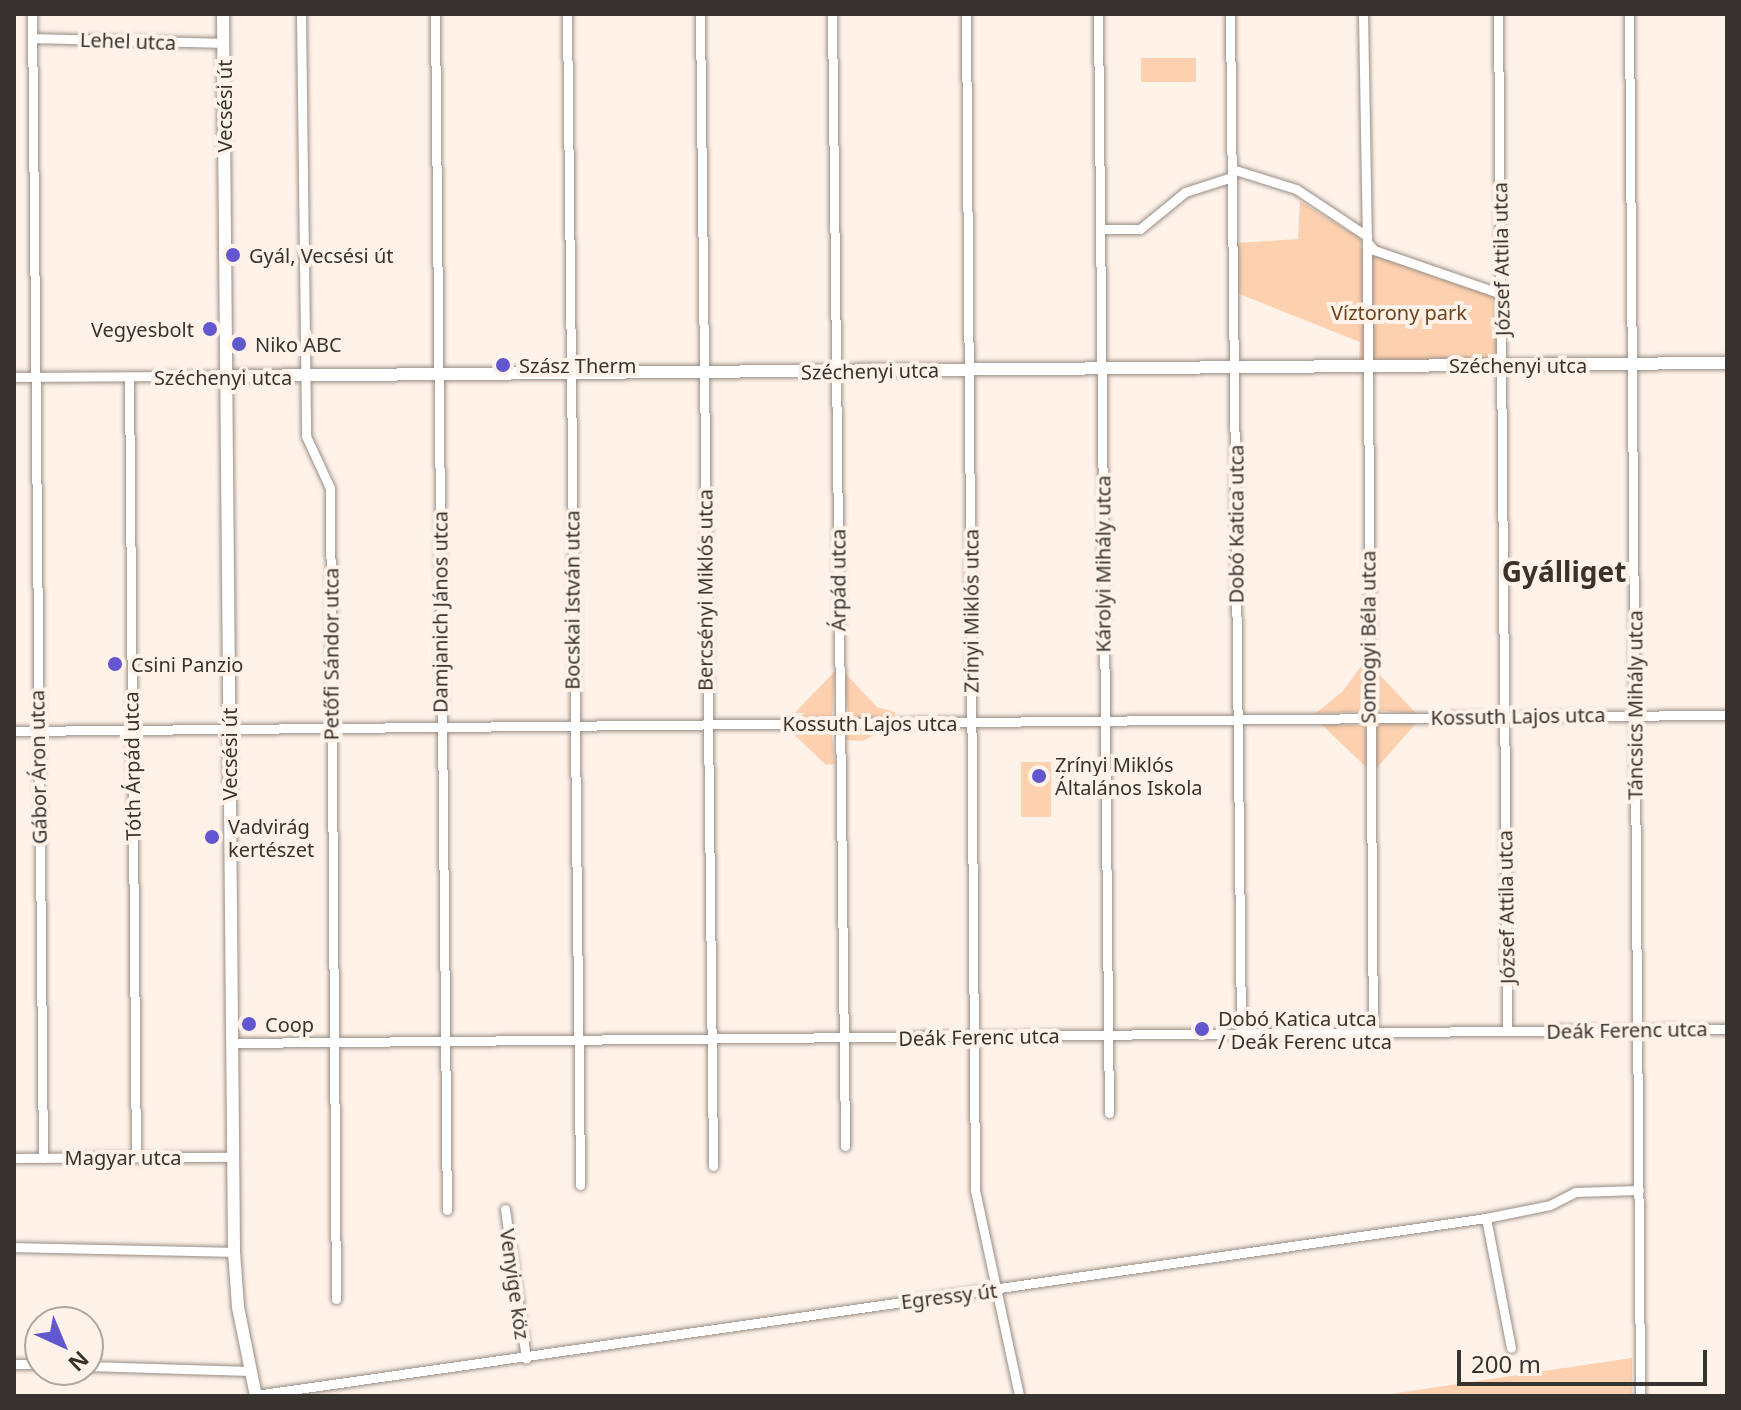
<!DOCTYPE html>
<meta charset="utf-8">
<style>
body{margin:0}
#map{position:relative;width:1741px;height:1410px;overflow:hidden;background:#fef2e9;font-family:"Noto Sans",sans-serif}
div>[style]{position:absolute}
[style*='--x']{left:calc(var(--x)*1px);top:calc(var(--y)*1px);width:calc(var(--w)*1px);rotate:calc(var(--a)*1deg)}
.green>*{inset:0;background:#fdd1af;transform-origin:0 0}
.roads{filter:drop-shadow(0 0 2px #988d85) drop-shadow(0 0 2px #988d85)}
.street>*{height:9px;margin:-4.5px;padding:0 4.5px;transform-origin:4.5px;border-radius:4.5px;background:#fff}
.secondary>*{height:12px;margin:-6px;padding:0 6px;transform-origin:6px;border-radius:6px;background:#fff}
.dots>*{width:22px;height:22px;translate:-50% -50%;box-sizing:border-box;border:4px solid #fef2e9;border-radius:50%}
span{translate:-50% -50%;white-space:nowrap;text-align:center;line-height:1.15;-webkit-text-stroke:8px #fef2e9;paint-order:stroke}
.street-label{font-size:20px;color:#37332f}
.poi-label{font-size:20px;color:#37332f}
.left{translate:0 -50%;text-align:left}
.right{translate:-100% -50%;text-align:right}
.park-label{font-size:20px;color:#734318}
.district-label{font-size:28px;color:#3b322b;font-weight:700}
.frame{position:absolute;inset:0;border:16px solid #37332f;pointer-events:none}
.north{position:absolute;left:24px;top:1306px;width:80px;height:80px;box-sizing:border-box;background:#fef2e9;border:2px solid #aea69f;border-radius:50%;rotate:136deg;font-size:22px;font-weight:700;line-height:32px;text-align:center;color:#37332f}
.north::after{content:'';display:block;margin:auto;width:28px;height:36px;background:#6357d0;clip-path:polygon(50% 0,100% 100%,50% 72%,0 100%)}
.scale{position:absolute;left:1457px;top:1350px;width:250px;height:36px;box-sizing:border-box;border:4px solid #37332f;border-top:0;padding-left:10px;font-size:24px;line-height:28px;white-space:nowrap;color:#37332f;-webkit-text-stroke:6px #fef2e9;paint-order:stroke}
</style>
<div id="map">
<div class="green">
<div style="left:1141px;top:58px;width:55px;height:24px"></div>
<div style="clip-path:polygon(1300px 201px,1361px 239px,1361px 248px,1498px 296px,1500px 361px,1359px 360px,1360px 342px,1237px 293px,1236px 243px,1298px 239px)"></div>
<div style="clip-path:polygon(1364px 662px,1365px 711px,1315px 714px,1343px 691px)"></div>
<div style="clip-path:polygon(1373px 668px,1417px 714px,1375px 710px)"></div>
<div style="clip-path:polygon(842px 670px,877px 707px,895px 712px,894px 718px,849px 719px)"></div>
<div style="clip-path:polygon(835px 671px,832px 719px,787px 721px)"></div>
<div style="clip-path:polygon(1417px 722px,1374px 771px,1373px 728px,1379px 723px)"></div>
<div style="clip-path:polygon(1320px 723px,1366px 726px,1366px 767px)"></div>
<div style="clip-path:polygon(889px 727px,863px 741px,843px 740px,848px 728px)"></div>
<div style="clip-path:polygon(787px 728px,831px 728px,835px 764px,826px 765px)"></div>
<div style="left:1021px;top:762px;width:30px;height:55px"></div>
<div style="clip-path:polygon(1632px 1358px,1632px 1396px,1377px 1396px)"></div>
</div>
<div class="roads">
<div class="street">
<div style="--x:32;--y:14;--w:1144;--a:89.45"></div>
<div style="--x:301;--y:14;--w:422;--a:89.3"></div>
<div style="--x:306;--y:436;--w:57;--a:65.2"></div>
<div style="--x:330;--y:488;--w:811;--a:89.58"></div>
<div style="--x:435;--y:14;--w:1196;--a:89.43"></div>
<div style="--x:567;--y:14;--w:1171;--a:89.36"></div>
<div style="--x:700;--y:14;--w:1152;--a:89.35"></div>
<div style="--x:832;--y:14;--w:1132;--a:89.34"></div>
<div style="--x:966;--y:14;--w:1176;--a:89.56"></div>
<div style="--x:975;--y:1190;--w:211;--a:77.9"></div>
<div style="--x:1098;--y:14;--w:1099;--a:89.43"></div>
<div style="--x:1230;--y:14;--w:1020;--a:89.38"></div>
<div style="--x:1363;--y:14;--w:228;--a:89"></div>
<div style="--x:1367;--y:242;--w:11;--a:49"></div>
<div style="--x:1374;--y:250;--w:135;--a:19"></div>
<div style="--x:1498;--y:14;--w:1017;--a:89.49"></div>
<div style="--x:1629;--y:14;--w:1382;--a:89.54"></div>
<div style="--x:33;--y:38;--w:190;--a:1.5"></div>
<div style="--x:1232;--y:169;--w:67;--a:17.4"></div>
<div style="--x:1296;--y:189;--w:85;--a:33.5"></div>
<div style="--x:1101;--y:229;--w:39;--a:0"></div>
<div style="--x:1140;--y:229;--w:58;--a:-39.4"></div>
<div style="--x:1185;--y:192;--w:49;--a:-17.7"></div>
<div style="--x:1367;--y:242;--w:791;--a:89.57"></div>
<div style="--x:14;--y:377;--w:212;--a:-0.3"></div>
<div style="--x:129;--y:377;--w:779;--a:89.49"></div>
<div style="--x:14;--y:731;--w:1713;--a:-0.54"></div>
<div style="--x:231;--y:1043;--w:1496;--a:-0.54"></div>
<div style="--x:14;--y:1158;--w:218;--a:-0.3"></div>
<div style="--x:505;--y:1209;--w:151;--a:82"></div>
<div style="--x:1486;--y:1218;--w:132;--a:79.1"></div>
<div style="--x:14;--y:1247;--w:220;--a:1.3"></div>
<div style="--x:14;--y:1364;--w:26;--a:0"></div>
<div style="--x:88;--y:1366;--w:162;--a:1.8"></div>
<div style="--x:256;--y:1395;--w:1243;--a:-8.19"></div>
<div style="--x:1486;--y:1218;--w:65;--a:-11.5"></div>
<div style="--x:1550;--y:1205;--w:28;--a:-27"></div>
<div style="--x:1575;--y:1192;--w:64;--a:-1.8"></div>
</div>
<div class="secondary">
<div style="--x:223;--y:14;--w:1238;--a:89.49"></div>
<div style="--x:234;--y:1252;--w:55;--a:85.8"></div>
<div style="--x:238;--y:1307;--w:91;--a:78.6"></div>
<div style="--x:226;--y:376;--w:1501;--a:-0.5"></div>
</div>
</div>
<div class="dots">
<div style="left:233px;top:255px;background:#6357d0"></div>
<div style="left:210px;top:329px;background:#6357d0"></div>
<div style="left:239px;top:344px;background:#6357d0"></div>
<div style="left:503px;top:365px;background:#6357d0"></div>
<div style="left:115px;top:664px;background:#6357d0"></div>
<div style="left:1039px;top:776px;background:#6357d0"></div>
<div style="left:212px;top:837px;background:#6357d0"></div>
<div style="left:249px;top:1024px;background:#6357d0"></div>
<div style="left:1202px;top:1029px;background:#6357d0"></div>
</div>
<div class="street-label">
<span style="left:128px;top:41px;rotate:2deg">Lehel utca</span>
<span style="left:224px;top:106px;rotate:-90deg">Vecsési út</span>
<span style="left:1501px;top:259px;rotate:-91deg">József Attila utca</span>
<span style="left:1518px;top:365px">Széchenyi utca</span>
<span style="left:870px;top:371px;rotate:-1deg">Széchenyi utca</span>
<span style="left:223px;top:377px">Széchenyi utca</span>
<span style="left:1236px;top:524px;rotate:-90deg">Dobó Katica utca</span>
<span style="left:1103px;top:564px;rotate:-90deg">Károlyi Mihály utca</span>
<span style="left:838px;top:580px;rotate:-90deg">Árpád utca</span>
<span style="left:705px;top:590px;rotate:-90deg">Bercsényi Miklós utca</span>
<span style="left:572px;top:600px;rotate:-90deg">Bocskai István utca</span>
<span style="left:971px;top:611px;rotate:-90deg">Zrínyi Miklós utca</span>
<span style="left:440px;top:612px;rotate:-90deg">Damjanich János utca</span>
<span style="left:1368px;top:637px;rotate:-90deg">Somogyi Béla utca</span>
<span style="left:331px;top:654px;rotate:-90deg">Petőfi Sándor utca</span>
<span style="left:1635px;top:705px;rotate:-90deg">Táncsics Mihály utca</span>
<span style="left:1518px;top:716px;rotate:-1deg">Kossuth Lajos utca</span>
<span style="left:870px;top:723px">Kossuth Lajos utca</span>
<span style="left:229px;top:754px;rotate:-90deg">Vecsési út</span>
<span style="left:132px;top:766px;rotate:-91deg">Tóth Árpád utca</span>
<span style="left:38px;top:767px;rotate:-91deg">Gábor Áron utca</span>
<span style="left:1506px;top:907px;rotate:-91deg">József Attila utca</span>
<span style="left:1627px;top:1030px;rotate:-1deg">Deák Ferenc utca</span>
<span style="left:979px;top:1037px;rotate:-1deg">Deák Ferenc utca</span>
<span style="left:123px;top:1157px">Magyar utca</span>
<span style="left:515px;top:1284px;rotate:82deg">Venyige köz</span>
<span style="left:949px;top:1296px;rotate:-7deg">Egressy út</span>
</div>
<div class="poi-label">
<span class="left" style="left:249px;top:255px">Gyál, Vecsési út</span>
<span class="right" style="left:194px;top:329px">Vegyesbolt</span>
<span class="left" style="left:255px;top:344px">Niko ABC</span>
<span class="left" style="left:519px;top:365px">Szász Therm</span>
<span class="left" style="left:131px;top:664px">Csini Panzio</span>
<span class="left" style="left:1055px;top:776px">Zrínyi Miklós<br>Általános Iskola</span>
<span class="left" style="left:228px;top:838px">Vadvirág<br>kertészet</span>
<span class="left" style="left:1218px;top:1030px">Dobó Katica utca<br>/ Deák Ferenc utca</span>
<span class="left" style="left:265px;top:1024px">Coop</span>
</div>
<div class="park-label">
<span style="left:1399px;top:312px">Víztorony park</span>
</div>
<div class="district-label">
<span style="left:1564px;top:571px">Gyálliget</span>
</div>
<div class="frame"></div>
<div class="north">N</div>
<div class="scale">200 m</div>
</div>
